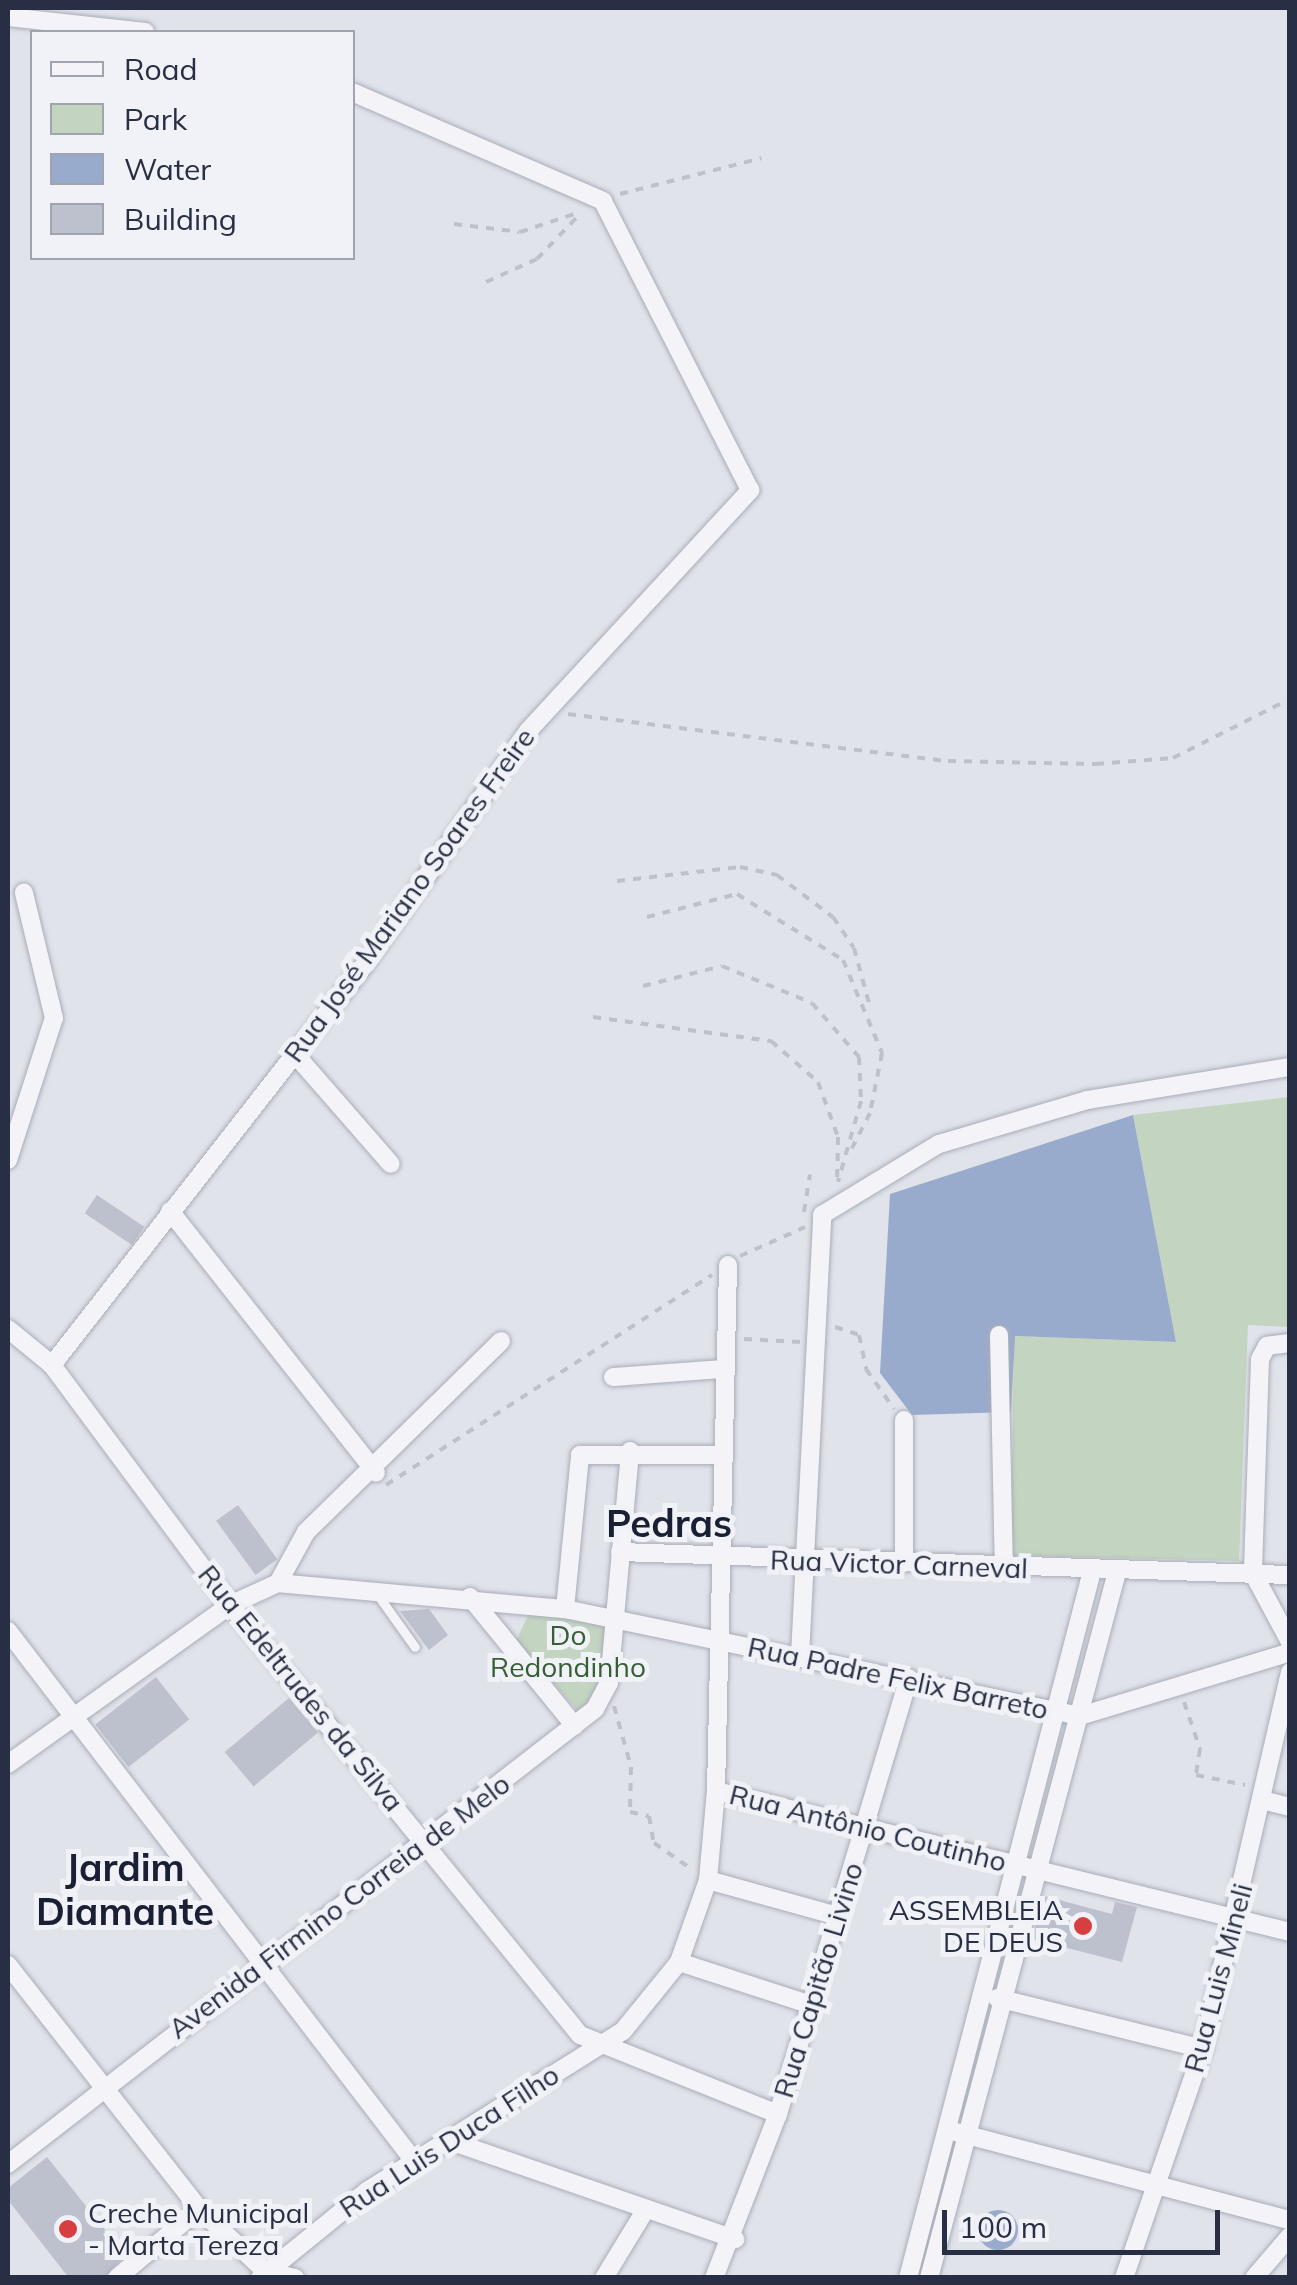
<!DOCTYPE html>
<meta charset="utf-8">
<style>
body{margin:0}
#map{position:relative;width:1297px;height:2285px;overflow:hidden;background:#e0e3ea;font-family:Mulish,sans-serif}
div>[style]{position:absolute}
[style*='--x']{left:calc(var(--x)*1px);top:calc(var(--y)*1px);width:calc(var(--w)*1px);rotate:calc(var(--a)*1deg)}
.green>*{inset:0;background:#c3d5c1}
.water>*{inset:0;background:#99abcc}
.round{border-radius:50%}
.building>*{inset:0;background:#bdc1cd;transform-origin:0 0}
.path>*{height:4px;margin-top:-2px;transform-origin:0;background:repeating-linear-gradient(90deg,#bfc1c9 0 8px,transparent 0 16px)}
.roads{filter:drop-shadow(0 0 2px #a9adb8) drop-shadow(0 0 2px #a9adb8)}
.service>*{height:9px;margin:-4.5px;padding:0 4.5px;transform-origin:4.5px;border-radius:4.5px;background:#f4f4f8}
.minor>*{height:18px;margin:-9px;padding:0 9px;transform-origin:9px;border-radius:9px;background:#f4f4f8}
.dots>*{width:28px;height:28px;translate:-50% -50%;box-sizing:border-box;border:5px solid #f0f2f7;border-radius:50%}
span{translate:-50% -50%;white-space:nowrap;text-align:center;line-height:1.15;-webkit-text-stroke:10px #f0f2f7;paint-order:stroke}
.street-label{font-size:28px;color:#282e43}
.park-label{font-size:28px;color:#365f34}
.poi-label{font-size:28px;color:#282e43}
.right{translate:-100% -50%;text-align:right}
.left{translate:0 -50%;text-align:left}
.district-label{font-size:38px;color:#1a1f34;font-weight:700}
.frame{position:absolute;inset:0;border:10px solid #282e43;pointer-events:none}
.legend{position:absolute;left:30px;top:30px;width:325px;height:230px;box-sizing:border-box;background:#f0f2f7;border:2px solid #a0a4af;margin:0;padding:12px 18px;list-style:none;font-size:30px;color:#282e43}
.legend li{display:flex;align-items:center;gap:20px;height:50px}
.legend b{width:50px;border:2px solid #a0a4af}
.scale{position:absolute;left:942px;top:2210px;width:278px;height:45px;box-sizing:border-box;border:5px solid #282e43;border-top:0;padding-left:12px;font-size:30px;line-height:35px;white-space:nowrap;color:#282e43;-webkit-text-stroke:8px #f0f2f7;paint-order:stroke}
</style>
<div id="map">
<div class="green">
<div style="clip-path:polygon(1289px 1097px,1289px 1327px,1248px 1325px,1239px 1561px,1011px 1555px,1014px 1336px,1176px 1342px,1133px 1115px)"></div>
<div style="clip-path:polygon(531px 1609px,610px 1620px,598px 1691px,581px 1714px,516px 1641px)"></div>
</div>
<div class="water">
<div style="clip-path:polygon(1133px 1115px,1176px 1342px,1015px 1336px,1011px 1412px,912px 1415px,880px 1373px,890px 1194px)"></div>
<div class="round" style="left:978px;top:2210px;width:40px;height:40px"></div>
</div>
<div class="building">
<div style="left:97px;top:1195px;width:57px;height:22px;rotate:34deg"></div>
<div style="left:238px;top:1505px;width:67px;height:27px;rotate:54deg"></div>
<div style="clip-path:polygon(429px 1609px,448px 1635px,429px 1650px,400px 1611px)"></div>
<div style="left:156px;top:1677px;width:54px;height:77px;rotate:52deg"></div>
<div style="left:289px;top:1698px;width:45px;height:84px;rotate:50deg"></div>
<div style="clip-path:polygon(1044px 1896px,1112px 1914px,1115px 1902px,1137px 1907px,1122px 1962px,1032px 1939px)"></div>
<div style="clip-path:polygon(47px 2157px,125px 2255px,104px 2278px,69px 2278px,8px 2200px,8px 2188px)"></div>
</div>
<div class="path">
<div style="--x:620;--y:194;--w:146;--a:-14.2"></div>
<div style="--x:454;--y:224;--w:66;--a:6.9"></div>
<div style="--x:520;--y:232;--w:63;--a:-18.4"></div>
<div style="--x:486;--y:282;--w:56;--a:-24.3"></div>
<div style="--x:537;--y:259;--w:64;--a:-46.3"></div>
<div style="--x:568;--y:714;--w:383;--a:7.1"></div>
<div style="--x:948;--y:761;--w:148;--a:1.2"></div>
<div style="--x:1096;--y:764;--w:77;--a:-4.5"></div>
<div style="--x:1173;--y:758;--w:131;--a:-26.8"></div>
<div style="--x:617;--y:881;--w:124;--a:-6.5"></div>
<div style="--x:740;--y:867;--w:38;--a:12"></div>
<div style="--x:777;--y:875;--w:70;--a:36.9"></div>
<div style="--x:833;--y:917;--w:37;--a:56"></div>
<div style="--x:854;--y:948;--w:61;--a:74.8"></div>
<div style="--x:647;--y:917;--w:93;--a:-14.3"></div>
<div style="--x:737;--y:894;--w:125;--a:31.9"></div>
<div style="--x:843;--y:960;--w:101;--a:67.2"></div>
<div style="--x:882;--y:1053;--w:61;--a:101.3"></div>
<div style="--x:870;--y:1113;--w:42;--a:117.2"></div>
<div style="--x:643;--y:986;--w:81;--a:-14.2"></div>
<div style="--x:722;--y:966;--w:97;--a:22.3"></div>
<div style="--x:812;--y:1003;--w:72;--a:49"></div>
<div style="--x:859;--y:1057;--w:44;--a:87.4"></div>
<div style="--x:861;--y:1101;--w:84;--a:105.9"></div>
<div style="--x:593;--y:1017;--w:180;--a:7.7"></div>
<div style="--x:771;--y:1041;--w:62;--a:41.1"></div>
<div style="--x:818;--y:1082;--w:59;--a:70"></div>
<div style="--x:838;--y:1137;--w:47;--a:91.2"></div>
<div style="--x:804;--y:1212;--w:38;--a:-81"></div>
<div style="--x:740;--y:1256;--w:71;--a:-24"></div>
<div style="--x:835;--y:1327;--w:25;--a:18"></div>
<div style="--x:859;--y:1335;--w:35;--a:78"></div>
<div style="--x:866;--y:1369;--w:49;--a:55"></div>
<div style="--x:744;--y:1339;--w:56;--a:3.1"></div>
<div style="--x:386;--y:1485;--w:388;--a:-32.8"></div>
<div style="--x:1184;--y:1702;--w:50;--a:71.2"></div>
<div style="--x:1200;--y:1749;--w:26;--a:99"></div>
<div style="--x:1196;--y:1775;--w:50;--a:11.5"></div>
<div style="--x:614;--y:1706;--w:63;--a:74.4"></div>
<div style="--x:631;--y:1767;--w:45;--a:91.3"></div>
<div style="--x:630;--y:1812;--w:19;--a:12"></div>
<div style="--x:649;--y:1816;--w:27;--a:80"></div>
<div style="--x:654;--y:1843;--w:44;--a:34.8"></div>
<div style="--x:465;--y:2278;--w:1;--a:-90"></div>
</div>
<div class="roads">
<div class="service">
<div style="--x:377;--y:1594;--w:65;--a:54.4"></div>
</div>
<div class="minor">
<div style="--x:8;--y:17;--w:138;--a:6.2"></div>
<div style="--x:294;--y:1053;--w:147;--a:48.9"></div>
<div style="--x:8;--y:1160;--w:149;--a:-72.1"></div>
<div style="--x:54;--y:1018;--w:129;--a:-103.5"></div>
<div style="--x:170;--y:1211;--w:333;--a:51.8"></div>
<div style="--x:8;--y:1329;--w:57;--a:39.3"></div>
<div style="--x:52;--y:1365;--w:299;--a:53.4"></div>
<div style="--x:230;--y:1605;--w:554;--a:50.86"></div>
<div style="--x:580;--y:2035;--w:213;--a:21.8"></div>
<div style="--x:999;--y:1335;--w:233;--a:88.8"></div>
<div style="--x:1290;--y:1343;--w:23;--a:173"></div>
<div style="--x:1267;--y:1346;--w:15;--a:118"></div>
<div style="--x:1260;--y:1359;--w:214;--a:91.9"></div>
<div style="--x:1253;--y:1573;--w:78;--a:61.8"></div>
<div style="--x:52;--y:1365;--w:505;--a:-52"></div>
<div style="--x:363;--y:967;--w:288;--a:-55"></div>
<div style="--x:528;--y:731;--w:328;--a:-47.3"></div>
<div style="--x:750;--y:490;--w:324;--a:-117"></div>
<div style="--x:603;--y:201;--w:274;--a:-156.5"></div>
<div style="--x:613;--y:1377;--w:109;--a:-4.2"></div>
<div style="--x:620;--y:1552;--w:670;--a:1.97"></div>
<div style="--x:904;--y:1563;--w:143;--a:-90"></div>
<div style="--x:278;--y:1583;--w:58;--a:-61.2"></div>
<div style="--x:306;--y:1532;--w:273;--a:-44.4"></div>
<div style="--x:470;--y:1597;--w:166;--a:50.9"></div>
<div style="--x:565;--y:1609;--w:155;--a:-84.4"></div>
<div style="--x:580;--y:1455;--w:138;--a:0"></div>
<div style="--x:8;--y:1631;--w:668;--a:52.55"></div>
<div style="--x:800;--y:1656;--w:442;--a:-87.1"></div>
<div style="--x:822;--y:1215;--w:137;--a:-31.3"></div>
<div style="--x:939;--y:1144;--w:155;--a:-16.5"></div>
<div style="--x:1088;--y:1100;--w:205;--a:-9.3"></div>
<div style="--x:8;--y:1764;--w:273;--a:-35.6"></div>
<div style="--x:230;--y:1605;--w:53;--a:-24.6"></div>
<div style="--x:278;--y:1583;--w:288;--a:5.2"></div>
<div style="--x:565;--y:1609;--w:526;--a:11.74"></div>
<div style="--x:1080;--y:1716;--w:220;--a:-16.9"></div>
<div style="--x:716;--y:1791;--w:591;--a:13.8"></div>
<div style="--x:1262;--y:1800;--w:29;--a:14"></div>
<div style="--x:708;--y:1880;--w:135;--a:15.5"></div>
<div style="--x:679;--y:1962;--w:139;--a:18"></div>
<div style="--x:8;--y:1965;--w:310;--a:51.9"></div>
<div style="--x:199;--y:2209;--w:91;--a:43.2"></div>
<div style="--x:265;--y:2271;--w:31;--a:13"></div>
<div style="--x:997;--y:1998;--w:212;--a:13.9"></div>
<div style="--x:956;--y:2132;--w:345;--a:14.8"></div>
<div style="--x:447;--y:2140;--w:305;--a:19"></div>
<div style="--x:8;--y:2164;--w:743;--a:-37.78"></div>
<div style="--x:595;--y:1709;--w:30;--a:-62"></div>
<div style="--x:609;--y:1683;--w:233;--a:-84.8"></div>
<div style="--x:117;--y:2278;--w:107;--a:-40.1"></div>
<div style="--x:260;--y:2278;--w:138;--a:-39.1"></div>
<div style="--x:367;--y:2191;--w:302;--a:-32"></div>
<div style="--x:623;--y:2031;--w:89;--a:-50.9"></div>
<div style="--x:679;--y:1962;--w:87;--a:-70.5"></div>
<div style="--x:708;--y:1880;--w:89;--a:-84.9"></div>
<div style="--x:716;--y:1791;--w:526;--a:-88.69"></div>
<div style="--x:604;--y:2278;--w:81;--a:-58.7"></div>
<div style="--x:714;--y:2278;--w:176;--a:-68.7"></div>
<div style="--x:778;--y:2114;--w:455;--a:-73.3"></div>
<div style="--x:908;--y:2278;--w:731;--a:-75.41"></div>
<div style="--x:929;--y:2278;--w:731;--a:-75.09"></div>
<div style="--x:1124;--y:2278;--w:242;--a:-71"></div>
<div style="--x:1203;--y:2049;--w:387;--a:-77"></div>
<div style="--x:1254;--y:2278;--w:55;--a:-49.4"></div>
</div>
</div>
<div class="dots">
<div style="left:1083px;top:1926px;background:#d63e40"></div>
<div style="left:68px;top:2229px;background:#d63e40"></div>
</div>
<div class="street-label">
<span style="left:409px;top:895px;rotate:-54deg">Rua José Mariano Soares Freire</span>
<span style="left:899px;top:1564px;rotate:2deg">Rua Victor Carneval</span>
<span style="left:898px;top:1678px;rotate:12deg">Rua Padre Felix Barreto</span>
<span style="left:301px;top:1688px;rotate:51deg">Rua Edeltrudes da Silva</span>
<span style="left:868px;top:1828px;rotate:14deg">Rua Antônio Coutinho</span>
<span style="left:339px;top:1906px;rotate:-37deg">Avenida Firmino Correia de Melo</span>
<span style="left:1218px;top:1978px;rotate:-75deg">Rua Luis Mineli</span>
<span style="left:818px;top:1980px;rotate:-73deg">Rua Capitão Livino</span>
<span style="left:449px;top:2141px;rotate:-33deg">Rua Luis Duca Filho</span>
</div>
<div class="park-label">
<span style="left:568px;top:1651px">Do<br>Redondinho</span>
</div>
<div class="poi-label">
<span class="right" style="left:1063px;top:1926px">ASSEMBLEIA<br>DE DEUS</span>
<span class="left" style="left:88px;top:2229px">Creche Municipal<br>- Marta Tereza</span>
</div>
<div class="district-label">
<span style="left:669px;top:1524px">Pedras</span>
<span style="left:125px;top:1890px">Jardim<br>Diamante</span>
</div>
<div class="frame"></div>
<ul class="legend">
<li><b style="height:12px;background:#f4f4f8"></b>Road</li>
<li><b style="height:28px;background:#c3d5c1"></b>Park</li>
<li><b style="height:28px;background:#99abcc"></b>Water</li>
<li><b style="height:28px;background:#bdc1cd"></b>Building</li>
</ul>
<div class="scale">100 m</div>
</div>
